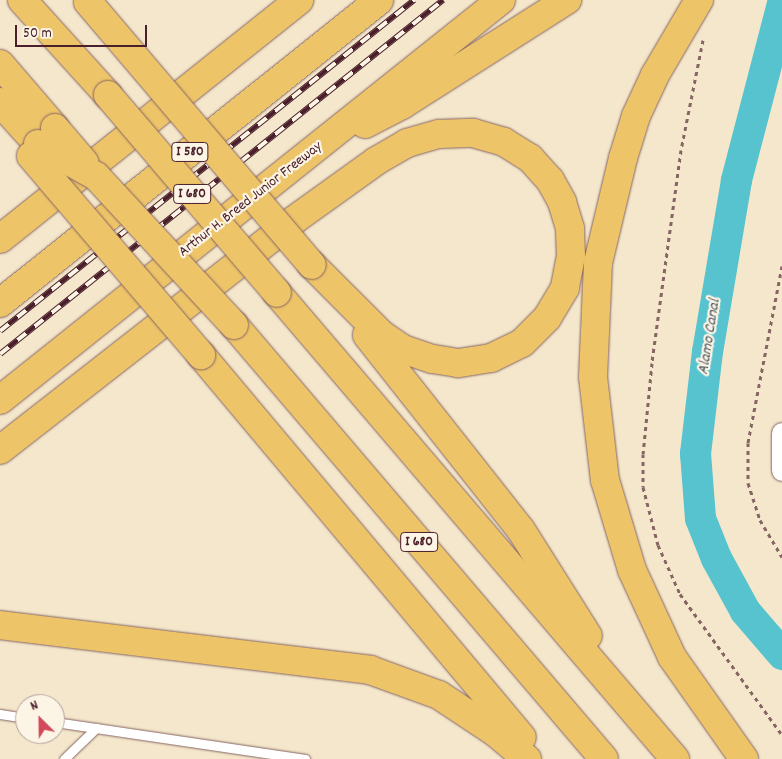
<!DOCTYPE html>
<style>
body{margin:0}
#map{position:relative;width:782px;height:759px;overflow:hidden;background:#f4e7cb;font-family:Dekko,sans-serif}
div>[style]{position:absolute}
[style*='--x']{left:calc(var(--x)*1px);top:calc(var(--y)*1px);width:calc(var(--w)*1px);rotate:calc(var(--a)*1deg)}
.river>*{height:31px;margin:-15.5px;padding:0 15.5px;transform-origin:15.5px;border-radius:15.5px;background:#56c3cf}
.path>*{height:3px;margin-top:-1.5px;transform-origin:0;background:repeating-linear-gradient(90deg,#866563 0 4px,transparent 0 8px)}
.roads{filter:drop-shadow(0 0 1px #866563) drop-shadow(0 0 1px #866563)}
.service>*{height:9px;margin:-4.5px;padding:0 4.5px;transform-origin:4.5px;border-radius:4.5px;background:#fff}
.tertiary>*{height:21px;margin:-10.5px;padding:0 10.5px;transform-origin:10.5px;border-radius:10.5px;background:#fff}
.motorway>*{height:28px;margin:-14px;padding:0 14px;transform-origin:14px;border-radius:14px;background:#eec469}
.rail>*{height:5.5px;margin-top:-2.75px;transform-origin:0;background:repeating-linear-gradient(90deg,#fcf5e5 0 11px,#4a1f2b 0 22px);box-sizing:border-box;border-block:1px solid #4a1f2b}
.bridges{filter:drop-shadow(0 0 1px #866563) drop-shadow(0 0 1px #866563)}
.motorway-bridge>*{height:28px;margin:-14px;padding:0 14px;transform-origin:14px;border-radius:14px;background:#eec469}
span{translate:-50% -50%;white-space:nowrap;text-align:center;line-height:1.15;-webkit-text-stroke:4.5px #fcf5e5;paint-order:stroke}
.shield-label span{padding:1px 4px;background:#fcf5e5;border:1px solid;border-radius:4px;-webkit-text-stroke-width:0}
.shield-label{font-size:14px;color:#4a1f2b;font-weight:700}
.street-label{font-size:15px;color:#4a1f2b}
.water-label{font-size:16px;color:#4e5864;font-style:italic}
.north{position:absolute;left:15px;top:694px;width:50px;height:50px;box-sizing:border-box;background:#fcf5e5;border:1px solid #b59f9b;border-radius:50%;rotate:337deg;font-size:14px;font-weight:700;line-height:20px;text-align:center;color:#4a1f2b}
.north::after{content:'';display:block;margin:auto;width:18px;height:22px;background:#d1495b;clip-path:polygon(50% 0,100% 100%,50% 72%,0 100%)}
.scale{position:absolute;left:15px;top:25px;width:132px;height:22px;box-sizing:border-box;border:2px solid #4a1f2b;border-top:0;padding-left:6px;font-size:15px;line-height:18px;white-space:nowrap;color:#4a1f2b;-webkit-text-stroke:4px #fcf5e5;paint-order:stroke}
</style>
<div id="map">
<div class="river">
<div style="--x:782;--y:3;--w:183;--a:104.6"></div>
<div style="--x:736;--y:180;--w:173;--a:99.6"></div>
<div style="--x:707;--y:351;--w:103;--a:96.7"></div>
<div style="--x:695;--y:453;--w:65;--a:85.6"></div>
<div style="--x:700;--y:518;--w:43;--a:68.2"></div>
<div style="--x:716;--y:558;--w:60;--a:61.3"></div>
<div style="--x:745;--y:611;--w:57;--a:49.3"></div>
</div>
<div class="path">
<div style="--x:703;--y:40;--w:112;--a:101.3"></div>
<div style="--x:681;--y:150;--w:215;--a:97.8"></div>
<div style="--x:652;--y:363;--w:91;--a:95.6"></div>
<div style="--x:643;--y:454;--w:33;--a:90"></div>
<div style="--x:643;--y:487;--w:60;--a:75.5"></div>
<div style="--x:658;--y:545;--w:54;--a:65.8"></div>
<div style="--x:680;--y:594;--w:174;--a:54.1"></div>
<div style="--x:782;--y:266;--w:180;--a:100.9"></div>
<div style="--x:748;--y:443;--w:40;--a:90"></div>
<div style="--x:748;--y:483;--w:39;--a:72"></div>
<div style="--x:760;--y:520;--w:43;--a:59.3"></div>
</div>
<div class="roads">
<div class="service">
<div style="--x:0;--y:714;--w:25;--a:9"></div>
<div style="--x:55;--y:722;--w:253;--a:8.4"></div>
<div style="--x:64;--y:759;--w:45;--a:-44.1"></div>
</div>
<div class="tertiary">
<div style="--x:782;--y:433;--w:37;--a:90"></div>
</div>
<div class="motorway">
<div style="--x:22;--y:0;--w:128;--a:47.8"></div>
<div style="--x:699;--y:0;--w:87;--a:120.4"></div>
<div style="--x:655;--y:75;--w:45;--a:114.9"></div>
<div style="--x:636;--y:116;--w:44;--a:107.2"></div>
<div style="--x:623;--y:158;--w:108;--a:103.4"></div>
<div style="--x:598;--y:263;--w:114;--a:92.5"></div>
<div style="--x:593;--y:377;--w:104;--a:83.4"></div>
<div style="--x:605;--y:480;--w:94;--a:73.3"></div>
<div style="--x:632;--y:570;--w:96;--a:65.3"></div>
<div style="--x:672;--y:657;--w:125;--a:54.8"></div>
<div style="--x:0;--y:64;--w:84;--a:49.3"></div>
<div style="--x:0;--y:102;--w:57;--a:47.9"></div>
<div style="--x:365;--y:124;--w:42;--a:-27.2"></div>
<div style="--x:402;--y:105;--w:196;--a:-32.5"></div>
<div style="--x:0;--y:239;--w:383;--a:-38.6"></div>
<div style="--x:277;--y:293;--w:613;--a:49.5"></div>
<div style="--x:0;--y:303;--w:485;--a:-38.6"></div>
<div style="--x:234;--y:325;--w:570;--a:49.55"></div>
<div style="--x:367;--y:335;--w:248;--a:51.7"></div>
<div style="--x:521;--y:530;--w:125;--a:57.7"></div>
<div style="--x:201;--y:355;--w:499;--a:50"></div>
<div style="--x:0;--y:400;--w:641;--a:-38.6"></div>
<div style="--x:0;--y:450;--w:373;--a:-38"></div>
<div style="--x:294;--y:220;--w:101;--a:-35.7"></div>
<div style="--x:376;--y:161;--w:36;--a:-30"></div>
<div style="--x:407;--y:143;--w:33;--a:-16"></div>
<div style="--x:439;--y:134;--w:34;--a:-2"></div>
<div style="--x:473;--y:133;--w:32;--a:16"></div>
<div style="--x:504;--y:142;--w:31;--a:32"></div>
<div style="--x:530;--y:158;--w:30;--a:48"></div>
<div style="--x:550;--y:180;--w:25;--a:61"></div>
<div style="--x:562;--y:202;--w:28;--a:73"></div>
<div style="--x:570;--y:229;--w:27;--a:88"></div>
<div style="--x:571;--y:256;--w:33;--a:101"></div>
<div style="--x:565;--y:288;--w:35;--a:121"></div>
<div style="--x:547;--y:318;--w:35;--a:135"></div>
<div style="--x:522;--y:343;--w:34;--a:154"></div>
<div style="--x:491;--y:358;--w:33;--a:171"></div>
<div style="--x:458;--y:363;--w:26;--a:-171"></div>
<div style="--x:432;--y:359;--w:31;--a:-161"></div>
<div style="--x:403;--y:349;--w:27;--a:-146"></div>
<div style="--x:381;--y:334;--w:98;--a:-135"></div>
<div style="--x:0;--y:625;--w:373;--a:6.9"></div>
<div style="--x:370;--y:670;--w:73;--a:19.9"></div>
<div style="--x:439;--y:695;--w:67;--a:33.5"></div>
<div style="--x:495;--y:732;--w:42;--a:40.2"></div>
</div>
</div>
<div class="rail">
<div style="--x:0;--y:331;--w:530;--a:-38.64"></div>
<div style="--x:0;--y:354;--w:567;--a:-38.63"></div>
</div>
<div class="bridges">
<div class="motorway-bridge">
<div style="--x:88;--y:2;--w:345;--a:49.6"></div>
<div style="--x:108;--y:95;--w:260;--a:49.5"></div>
<div style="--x:55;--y:128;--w:45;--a:49.5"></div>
<div style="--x:38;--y:144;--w:66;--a:28.9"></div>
<div style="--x:96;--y:176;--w:203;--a:47.2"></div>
<div style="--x:31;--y:156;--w:262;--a:49.5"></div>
</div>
</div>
<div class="shield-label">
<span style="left:190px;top:152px">I 580</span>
<span style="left:192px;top:194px">I 680</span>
<span style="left:419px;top:542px">I 680</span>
</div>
<div class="street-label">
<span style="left:251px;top:200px;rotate:-38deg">Arthur H. Breed Junior Freeway</span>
</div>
<div class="water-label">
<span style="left:710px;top:337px;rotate:-81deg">Alamo Canal</span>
</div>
<div class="north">N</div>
<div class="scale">50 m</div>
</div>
